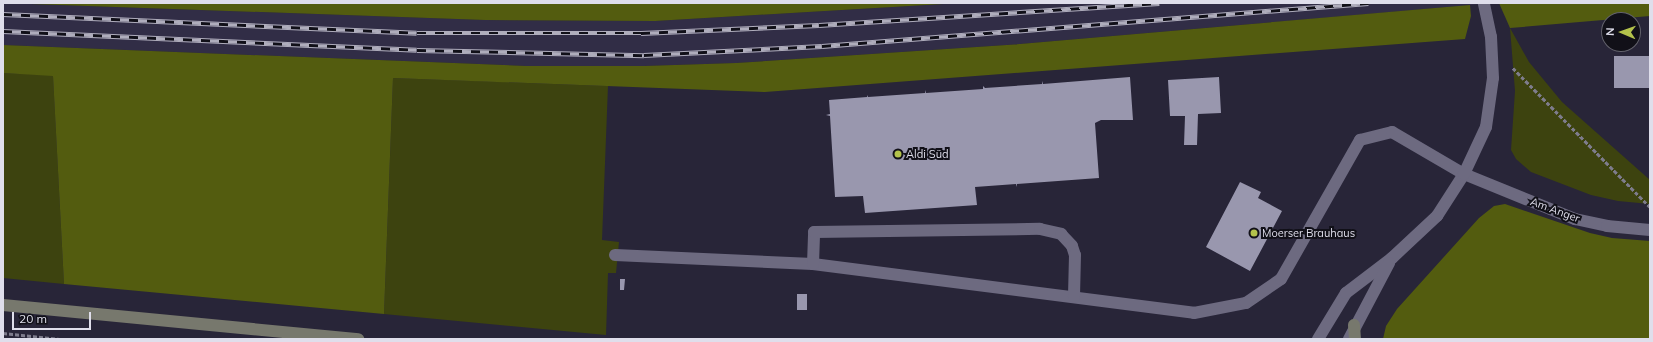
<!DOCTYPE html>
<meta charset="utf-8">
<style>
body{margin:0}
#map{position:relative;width:1653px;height:342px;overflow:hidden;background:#282538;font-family:Mulish,sans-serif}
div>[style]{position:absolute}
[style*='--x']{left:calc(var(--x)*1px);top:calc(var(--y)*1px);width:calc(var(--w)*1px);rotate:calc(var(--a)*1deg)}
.built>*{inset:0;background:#312d46}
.green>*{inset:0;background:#3d430f}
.forest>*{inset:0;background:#535c0f}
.building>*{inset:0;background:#9997ae;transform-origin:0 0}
.path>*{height:2.5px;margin-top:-1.25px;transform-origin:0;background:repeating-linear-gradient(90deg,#7e7c8c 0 4px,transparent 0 6px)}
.service>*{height:12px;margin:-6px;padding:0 6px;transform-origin:6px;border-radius:6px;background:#6d6a80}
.minor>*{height:12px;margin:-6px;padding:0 6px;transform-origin:6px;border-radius:6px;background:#6d6a80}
.secondary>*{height:12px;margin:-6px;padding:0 6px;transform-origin:6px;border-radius:6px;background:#77786d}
.rail>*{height:4.5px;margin-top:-2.25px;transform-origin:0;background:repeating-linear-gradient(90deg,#111018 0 9px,#afadbc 0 18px);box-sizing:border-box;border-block:1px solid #afadbc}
.dots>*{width:11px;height:11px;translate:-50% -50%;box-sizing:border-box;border:2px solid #111018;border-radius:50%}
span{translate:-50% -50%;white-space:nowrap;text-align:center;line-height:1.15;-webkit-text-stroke:4px #111018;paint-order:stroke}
.poi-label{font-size:11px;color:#dfdeeb}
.left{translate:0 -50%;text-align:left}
.street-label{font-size:11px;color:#dfdeeb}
.frame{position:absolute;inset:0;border:4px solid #dfdeeb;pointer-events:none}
.north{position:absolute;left:1601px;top:12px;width:40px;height:40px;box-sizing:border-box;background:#111018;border:1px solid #63626c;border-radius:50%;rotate:272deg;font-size:11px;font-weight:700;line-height:16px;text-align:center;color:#dfdeeb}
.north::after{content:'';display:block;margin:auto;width:14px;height:18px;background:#b3c24b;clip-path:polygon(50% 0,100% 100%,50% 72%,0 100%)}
.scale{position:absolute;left:12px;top:312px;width:79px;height:18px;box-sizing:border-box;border:2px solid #dfdeeb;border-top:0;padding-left:5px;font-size:12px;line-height:14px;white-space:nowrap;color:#dfdeeb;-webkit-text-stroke:3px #111018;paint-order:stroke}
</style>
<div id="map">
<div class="built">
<div style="clip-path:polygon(3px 3px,485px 20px,655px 21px,960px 3px,1495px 3px,1020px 44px,736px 63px,644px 66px,526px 66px,3px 45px)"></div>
</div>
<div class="green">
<div style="clip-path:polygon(1510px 28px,1529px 62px,1562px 102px,1650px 180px,1650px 204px,1618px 201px,1591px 195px,1531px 172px,1516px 159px,1511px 150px,1515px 91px)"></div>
<div style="clip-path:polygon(3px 73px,53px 75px,64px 284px,3px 278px)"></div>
<div style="clip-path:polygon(393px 78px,608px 86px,602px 240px,619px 242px,616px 273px,608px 273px,606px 335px,384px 314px)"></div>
</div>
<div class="forest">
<div style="clip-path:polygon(3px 3px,960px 3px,655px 21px,485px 20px)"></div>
<div style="clip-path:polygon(1499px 3px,1650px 3px,1650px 16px,1510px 28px)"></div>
<div style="clip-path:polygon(1470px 5px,1471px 16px,1465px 39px,765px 92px,393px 78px,384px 314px,64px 284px,53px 76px,3px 73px,3px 45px,526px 66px,644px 66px,736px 63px,1020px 44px)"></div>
<div style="clip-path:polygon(1505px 204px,1590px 233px,1612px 238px,1650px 241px,1650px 339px,1383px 339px,1386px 326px,1397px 309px,1479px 218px,1494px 206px)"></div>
</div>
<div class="building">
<div style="left:1650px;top:56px;width:32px;height:36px;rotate:90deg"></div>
<div style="clip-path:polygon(1130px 77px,1133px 120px,1101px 120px,1095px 123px,1099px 178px,1017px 184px,1017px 187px,1016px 184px,975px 187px,977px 205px,865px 213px,863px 196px,835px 197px,830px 116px,826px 115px,830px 114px,829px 100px,867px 97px,867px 95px,868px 97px,925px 93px,925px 90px,926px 93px,983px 89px,983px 86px,985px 88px,1042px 84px,1042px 81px,1043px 84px)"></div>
<div style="clip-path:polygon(1219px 77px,1221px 113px,1198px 114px,1197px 145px,1184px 145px,1185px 116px,1170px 116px,1168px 80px)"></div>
<div style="clip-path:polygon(1240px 182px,1261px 192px,1258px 198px,1282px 211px,1250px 271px,1206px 247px)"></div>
<div style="clip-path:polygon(620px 279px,625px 279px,624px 290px,620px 290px)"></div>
<div style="left:797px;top:294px;width:10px;height:16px"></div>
</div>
<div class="path">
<div style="--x:1513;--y:68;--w:195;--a:45.4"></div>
<div style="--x:3;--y:333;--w:57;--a:6"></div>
</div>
<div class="service">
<div style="--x:615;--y:255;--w:198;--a:2.6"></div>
<div style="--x:813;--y:264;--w:384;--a:7.3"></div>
<div style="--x:1194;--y:313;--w:53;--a:-10.9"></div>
<div style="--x:1246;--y:303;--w:42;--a:-34.4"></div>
<div style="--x:1281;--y:279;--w:160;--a:-60.4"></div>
<div style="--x:1360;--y:140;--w:33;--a:-14"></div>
<div style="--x:1392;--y:132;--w:83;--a:30.3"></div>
<div style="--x:813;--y:264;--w:32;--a:-88"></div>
<div style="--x:814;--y:232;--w:226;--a:-0.8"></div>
<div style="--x:1040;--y:229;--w:22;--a:13"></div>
<div style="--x:1061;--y:234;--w:16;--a:47"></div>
<div style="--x:1072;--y:246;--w:9;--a:72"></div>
<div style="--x:1075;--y:255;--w:42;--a:91.4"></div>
</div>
<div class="minor">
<div style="--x:1464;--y:174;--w:120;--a:22.1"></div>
<div style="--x:1575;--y:219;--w:33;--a:12"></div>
<div style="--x:1607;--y:226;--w:43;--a:5.3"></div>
<div style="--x:1318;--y:339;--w:54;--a:-58.7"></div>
<div style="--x:1346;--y:293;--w:58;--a:-37.3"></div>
<div style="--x:1392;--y:258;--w:62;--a:-43"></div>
<div style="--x:1437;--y:216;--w:50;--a:-57.3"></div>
<div style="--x:1464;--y:174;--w:52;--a:-64.9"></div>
<div style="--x:1486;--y:127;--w:49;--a:-81.9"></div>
<div style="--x:1493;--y:78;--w:41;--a:-92.8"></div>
<div style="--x:1491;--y:37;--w:35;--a:-102"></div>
<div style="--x:1349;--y:339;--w:86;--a:-62.2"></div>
</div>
<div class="secondary">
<div style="--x:3;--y:305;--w:357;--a:5.5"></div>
<div style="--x:1354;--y:325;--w:14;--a:86"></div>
</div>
<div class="rail">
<div style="--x:3;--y:14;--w:414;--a:2.6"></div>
<div style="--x:417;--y:33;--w:224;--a:0"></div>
<div style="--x:641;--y:33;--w:178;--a:-2.6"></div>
<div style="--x:819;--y:25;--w:341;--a:-3.7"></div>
<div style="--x:3;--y:31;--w:414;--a:2.6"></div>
<div style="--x:417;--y:50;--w:227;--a:1.3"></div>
<div style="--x:644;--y:55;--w:178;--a:-2.9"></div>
<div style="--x:822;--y:46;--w:548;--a:-4.5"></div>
</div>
<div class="dots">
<div style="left:898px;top:154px;background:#b3c24b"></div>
<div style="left:1254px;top:233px;background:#b3c24b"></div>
</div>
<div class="poi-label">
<span class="left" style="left:906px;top:154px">Aldi Süd</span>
<span class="left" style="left:1262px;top:233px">Moerser Brauhaus</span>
</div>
<div class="street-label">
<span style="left:1555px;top:210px;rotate:20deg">Am Anger</span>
</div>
<div class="frame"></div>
<div class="north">N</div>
<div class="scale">20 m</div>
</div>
